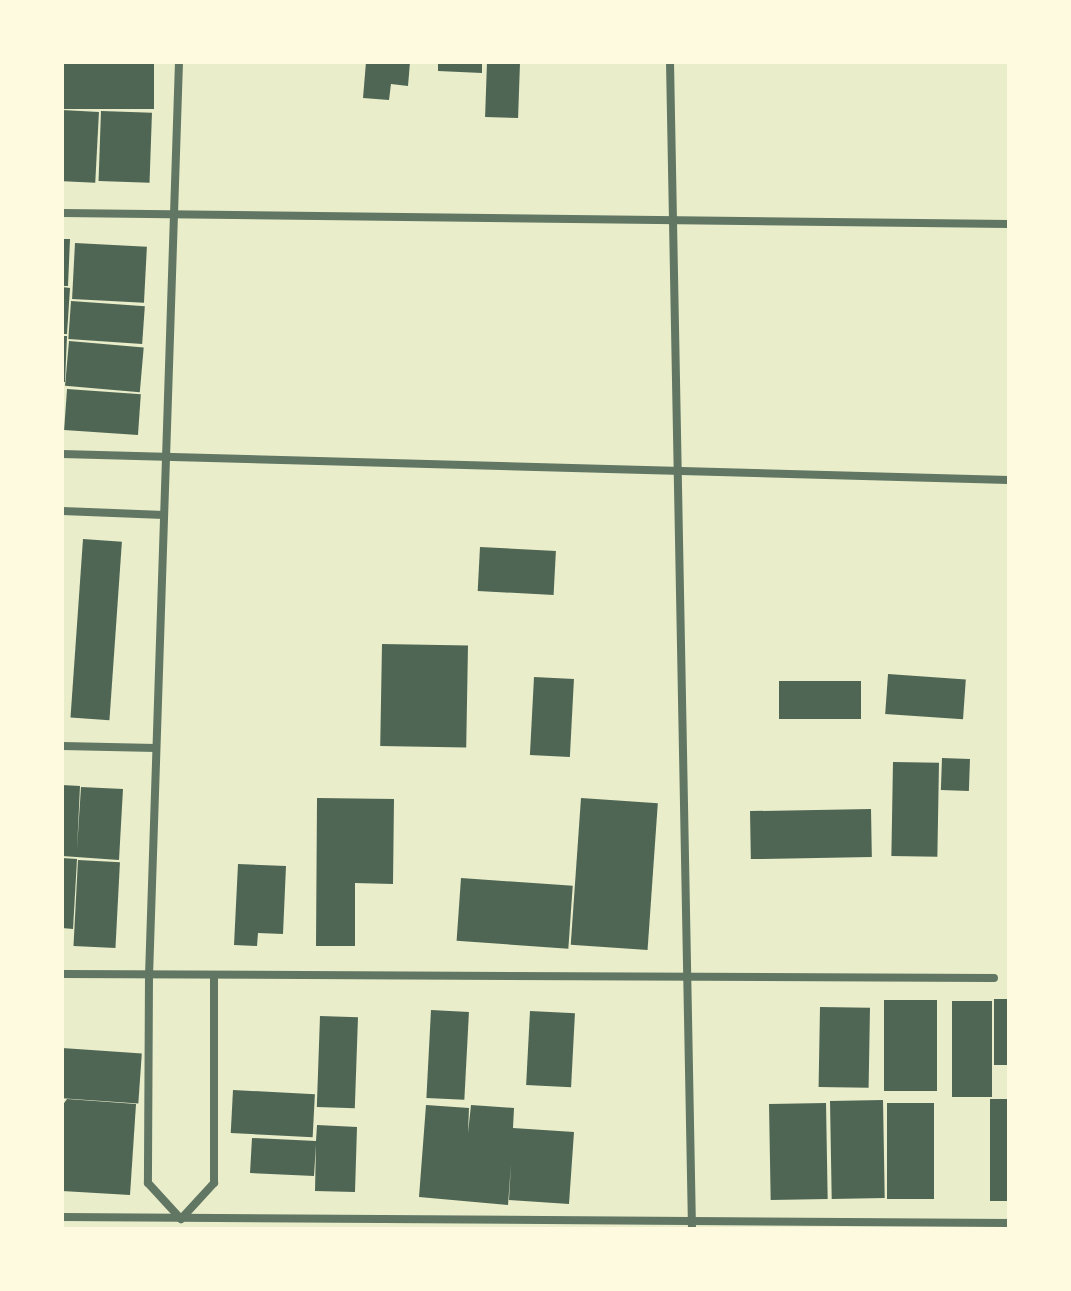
<!DOCTYPE html>
<style>
body{margin:0}
#map{position:relative;width:1071px;height:1291px;overflow:hidden;background:#e9edc9;font-family:"Source Serif 4",serif}
div>[style]{position:absolute}
[style*='--x']{left:calc(var(--x)*1px);top:calc(var(--y)*1px);width:calc(var(--w)*1px);rotate:calc(var(--a)*1deg)}
.building>*{inset:0;background:#4f6655;transform-origin:0 0}
.minor>*{height:8px;margin:-4px;padding:0 4px;transform-origin:4px;border-radius:4px;background:#617663}
span{translate:-50% -50%;white-space:nowrap;text-align:center;line-height:1.15;-webkit-text-stroke:8px #fefae0;paint-order:stroke}
.frame{position:absolute;inset:0;border:64px solid #fefae0;pointer-events:none}
</style>
<div id="map">
<div class="building">
<div style="left:62px;top:62px;width:92px;height:47px"></div>
<div style="clip-path:polygon(366px 62px,410px 62px,408px 86px,391px 84px,389px 100px,363px 98px)"></div>
<div style="clip-path:polygon(438px 62px,482px 62px,482px 73px,438px 71px)"></div>
<div style="left:487px;top:62px;width:33px;height:55px;rotate:2deg"></div>
<div style="left:62px;top:110px;width:37px;height:71px;rotate:3deg"></div>
<div style="left:101px;top:111px;width:51px;height:70px;rotate:2deg"></div>
<div style="clip-path:polygon(62px 239px,70px 239px,68px 286px,62px 286px)"></div>
<div style="left:75px;top:243px;width:72px;height:56px;rotate:3deg"></div>
<div style="clip-path:polygon(62px 287px,70px 288px,67px 334px,62px 334px)"></div>
<div style="left:71px;top:301px;width:74px;height:38px;rotate:4deg"></div>
<div style="clip-path:polygon(62px 336px,67px 336px,65px 382px,62px 382px)"></div>
<div style="left:69px;top:341px;width:75px;height:45px;rotate:5deg"></div>
<div style="left:67px;top:389px;width:74px;height:41px;rotate:4deg"></div>
<div style="left:83px;top:539px;width:39px;height:179px;rotate:4deg"></div>
<div style="left:480px;top:547px;width:76px;height:44px;rotate:3deg"></div>
<div style="left:382px;top:644px;width:86px;height:102px;rotate:1deg"></div>
<div style="left:888px;top:674px;width:78px;height:40px;rotate:4deg"></div>
<div style="left:534px;top:677px;width:40px;height:78px;rotate:3deg"></div>
<div style="left:779px;top:681px;width:82px;height:38px"></div>
<div style="left:942px;top:758px;width:28px;height:32px;rotate:2deg"></div>
<div style="left:893px;top:762px;width:46px;height:94px;rotate:1deg"></div>
<div style="clip-path:polygon(62px 785px,80px 786px,77px 849px,81px 787px,123px 789px,119px 860px,62px 856px)"></div>
<div style="clip-path:polygon(317px 798px,394px 799px,393px 884px,355px 883px,355px 946px,316px 946px)"></div>
<div style="left:581px;top:798px;width:77px;height:147px;rotate:4deg"></div>
<div style="left:871px;top:809px;width:48px;height:121px;rotate:89deg"></div>
<div style="clip-path:polygon(62px 858px,77px 859px,73px 929px,62px 928px)"></div>
<div style="left:78px;top:860px;width:42px;height:86px;rotate:3deg"></div>
<div style="clip-path:polygon(238px 864px,286px 866px,283px 934px,258px 933px,257px 946px,234px 945px)"></div>
<div style="left:461px;top:878px;width:112px;height:63px;rotate:4deg"></div>
<div style="left:994px;top:999px;width:15px;height:66px"></div>
<div style="left:884px;top:1000px;width:53px;height:91px"></div>
<div style="left:952px;top:1001px;width:40px;height:96px"></div>
<div style="left:820px;top:1007px;width:50px;height:80px;rotate:1deg"></div>
<div style="left:431px;top:1010px;width:38px;height:88px;rotate:3deg"></div>
<div style="left:530px;top:1011px;width:45px;height:74px;rotate:3deg"></div>
<div style="left:320px;top:1016px;width:38px;height:91px;rotate:2deg"></div>
<div style="left:62px;top:1048px;width:80px;height:50px;rotate:4deg"></div>
<div style="left:233px;top:1090px;width:82px;height:43px;rotate:3deg"></div>
<div style="clip-path:polygon(67px 1099px,136px 1104px,130px 1195px,62px 1191px,62px 1106px)"></div>
<div style="left:1009px;top:1099px;width:102px;height:19px;rotate:90deg"></div>
<div style="left:883px;top:1100px;width:98px;height:53px;rotate:89deg"></div>
<div style="left:826px;top:1103px;width:96px;height:57px;rotate:89deg"></div>
<div style="left:887px;top:1103px;width:47px;height:96px"></div>
<div style="clip-path:polygon(426px 1105px,469px 1108px,468px 1133px,471px 1105px,514px 1108px,513px 1128px,574px 1132px,569px 1204px,509px 1200px,511px 1164px,508px 1205px,419px 1197px)"></div>
<div style="clip-path:polygon(317px 1125px,357px 1127px,355px 1192px,315px 1191px,316px 1144px,314px 1176px,250px 1173px,252px 1138px,316px 1141px)"></div>
</div>
<div class="minor">
<div style="--x:179;--y:62;--w:913;--a:91.88"></div>
<div style="--x:149;--y:975;--w:208;--a:90.3"></div>
<div style="--x:148;--y:1183;--w:49;--a:47.5"></div>
<div style="--x:181;--y:1219;--w:49;--a:-47.5"></div>
<div style="--x:214;--y:1183;--w:208;--a:-90"></div>
<div style="--x:670;--y:62;--w:1167;--a:88.92"></div>
<div style="--x:62;--y:213;--w:947;--a:0.67"></div>
<div style="--x:62;--y:454;--w:947;--a:1.57"></div>
<div style="--x:62;--y:511;--w:102;--a:2.2"></div>
<div style="--x:62;--y:746;--w:94;--a:1.2"></div>
<div style="--x:62;--y:974;--w:932;--a:0.25"></div>
<div style="--x:62;--y:1217;--w:947;--a:0.36"></div>
</div>
<div class="frame"></div>
</div>
